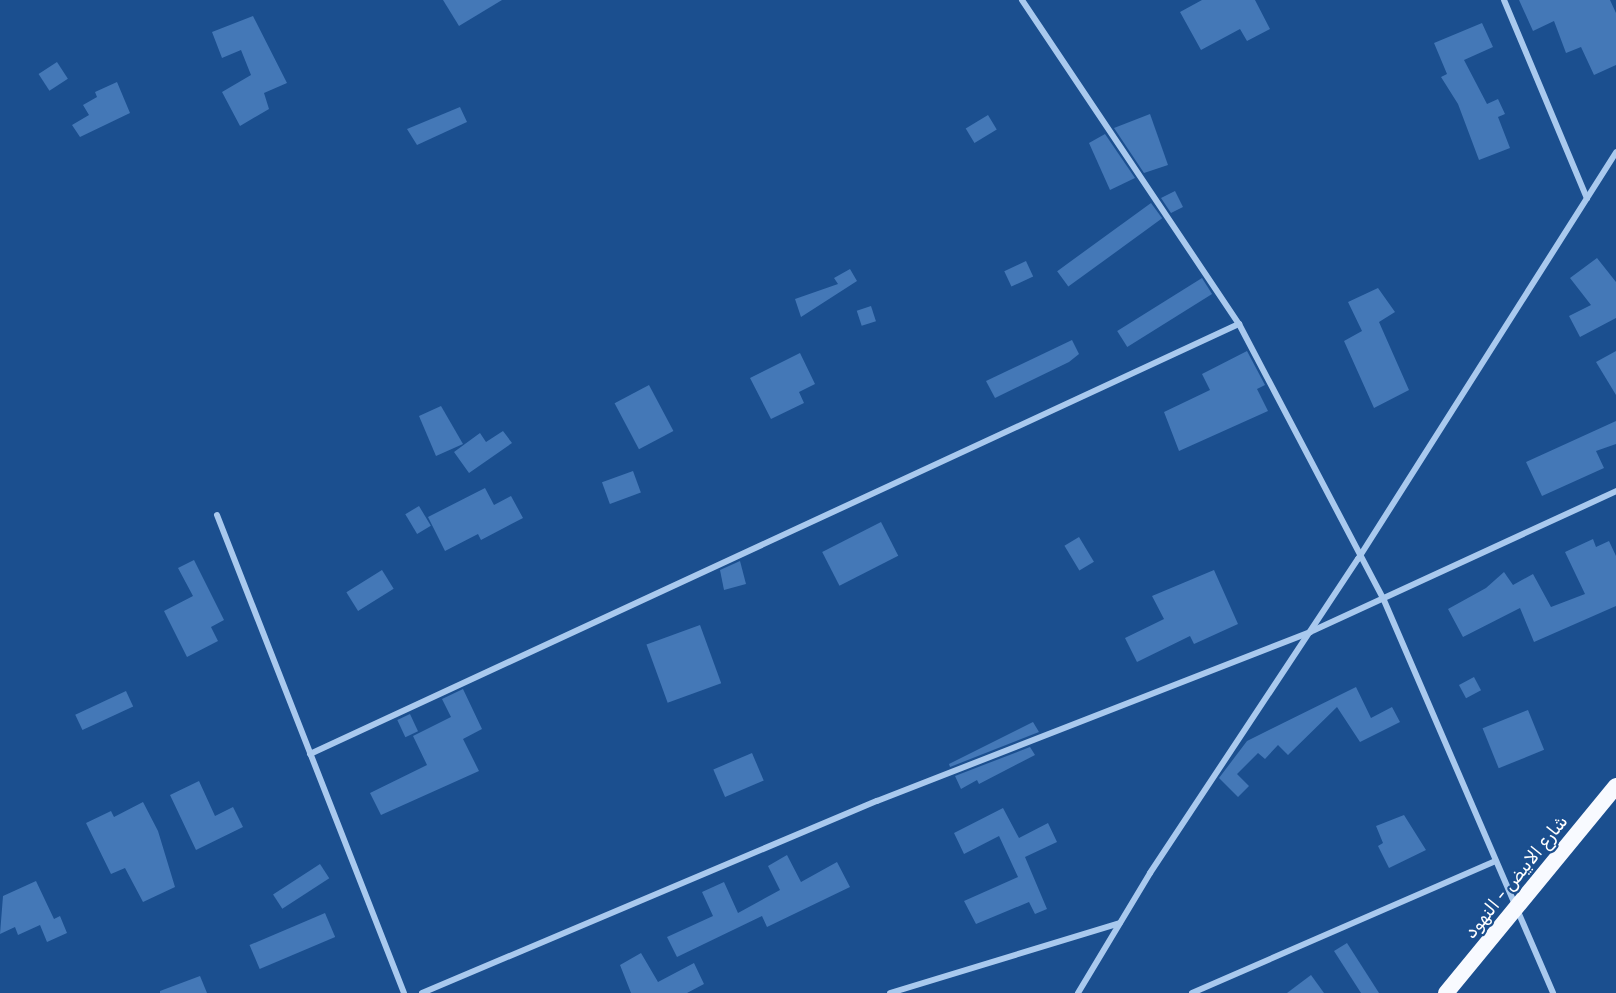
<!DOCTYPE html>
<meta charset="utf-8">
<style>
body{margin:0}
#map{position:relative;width:1616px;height:993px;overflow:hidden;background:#1b4f8f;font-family:Rubik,Vazirmatn,sans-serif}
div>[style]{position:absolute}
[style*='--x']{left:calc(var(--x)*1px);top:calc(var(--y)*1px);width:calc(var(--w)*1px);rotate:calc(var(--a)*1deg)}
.building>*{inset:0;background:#4478b7;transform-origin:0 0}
.minor>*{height:6px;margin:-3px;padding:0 3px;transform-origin:3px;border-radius:3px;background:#a9c9ee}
.trunk>*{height:16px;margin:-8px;padding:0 8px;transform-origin:8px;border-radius:8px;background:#f8faff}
span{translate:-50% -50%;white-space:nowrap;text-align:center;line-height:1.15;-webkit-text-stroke:4.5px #1b4f8f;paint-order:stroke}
.street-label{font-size:18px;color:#fff}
</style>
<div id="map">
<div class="building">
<div style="clip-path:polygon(443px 0,502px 0,459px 26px)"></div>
<div style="clip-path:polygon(1202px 0,1255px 0,1270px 29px,1247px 41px,1240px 29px,1201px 50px,1180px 12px)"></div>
<div style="clip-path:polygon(1519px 0,1610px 0,1616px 13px,1616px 65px,1594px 75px,1581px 47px,1566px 53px,1554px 21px,1533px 31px)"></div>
<div style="clip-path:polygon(253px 16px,287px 83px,264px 93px,269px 109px,240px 126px,222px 92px,251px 75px,241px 50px,222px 58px,212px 32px)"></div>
<div style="clip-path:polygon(1482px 23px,1493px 47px,1464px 60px,1487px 104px,1498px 99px,1505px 114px,1498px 117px,1510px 148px,1479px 160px,1458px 104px,1441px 77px,1447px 74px,1434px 43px)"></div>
<div style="left:57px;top:62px;width:20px;height:22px;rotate:57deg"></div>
<div style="clip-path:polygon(117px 82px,130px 113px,80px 137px,72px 125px,89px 115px,83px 105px,97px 97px,95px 92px)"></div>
<div style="clip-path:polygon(460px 107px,467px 122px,417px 145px,407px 129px)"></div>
<div style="clip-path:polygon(1150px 114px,1168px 165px,1144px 173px,1114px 128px)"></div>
<div style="left:988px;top:115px;width:17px;height:26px;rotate:59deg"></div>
<div style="clip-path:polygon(1105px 134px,1135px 178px,1110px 190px,1089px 143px)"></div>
<div style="clip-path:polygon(1175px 191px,1183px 207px,1171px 213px,1161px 198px)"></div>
<div style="left:1151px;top:203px;width:19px;height:116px;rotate:54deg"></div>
<div style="clip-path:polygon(1597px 258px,1616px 282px,1616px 318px,1580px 337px,1569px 316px,1591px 305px,1570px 278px)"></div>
<div style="left:1026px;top:261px;width:17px;height:24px;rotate:65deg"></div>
<div style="clip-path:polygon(850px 269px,857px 281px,801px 317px,795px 299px,838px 284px,834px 278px)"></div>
<div style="left:1202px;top:278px;width:19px;height:100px;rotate:58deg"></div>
<div style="clip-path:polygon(1378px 288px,1395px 312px,1379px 322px,1409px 390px,1374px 408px,1344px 341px,1362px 331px,1348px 302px)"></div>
<div style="left:871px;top:306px;width:16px;height:15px;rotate:72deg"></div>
<div style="clip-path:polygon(1072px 340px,1079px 354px,1069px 362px,995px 398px,986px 381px)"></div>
<div style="clip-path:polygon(1247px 351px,1265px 385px,1257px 389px,1268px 411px,1179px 451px,1164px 412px,1210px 390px,1202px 374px)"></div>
<div style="clip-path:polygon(1616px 351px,1616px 395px,1596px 362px)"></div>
<div style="clip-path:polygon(800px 353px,815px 384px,799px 392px,804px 403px,771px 419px,750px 378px)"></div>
<div style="left:649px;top:385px;width:52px;height:39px;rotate:62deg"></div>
<div style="clip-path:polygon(441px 406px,463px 444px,436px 456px,419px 416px)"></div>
<div style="clip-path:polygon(1616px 421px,1616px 444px,1596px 451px,1604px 468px,1542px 496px,1526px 462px)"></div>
<div style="clip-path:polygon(503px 431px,512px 443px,469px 473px,454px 452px,480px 433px,486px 442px)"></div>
<div style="left:633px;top:471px;width:23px;height:33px;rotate:70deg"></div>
<div style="clip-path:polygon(485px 488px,494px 505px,511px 496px,523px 518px,481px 540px,478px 534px,445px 551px,428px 517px)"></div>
<div style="left:419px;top:506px;width:23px;height:16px;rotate:59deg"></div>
<div style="left:881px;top:522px;width:38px;height:66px;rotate:63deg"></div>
<div style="left:1079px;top:537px;width:29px;height:17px;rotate:59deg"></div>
<div style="clip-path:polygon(1593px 539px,1596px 547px,1609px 541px,1616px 556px,1616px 606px,1534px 642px,1520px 608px,1463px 637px,1448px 609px,1486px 588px,1504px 572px,1513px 585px,1533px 574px,1551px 607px,1585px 594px,1565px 552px)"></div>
<div style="clip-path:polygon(194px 560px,224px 620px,211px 627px,218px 641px,187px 657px,164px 611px,193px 596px,178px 568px)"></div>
<div style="clip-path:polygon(740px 561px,746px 584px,724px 590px,720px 570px)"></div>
<div style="left:382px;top:570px;width:22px;height:42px;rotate:58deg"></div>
<div style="clip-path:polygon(1214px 570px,1238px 624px,1194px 644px,1190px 636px,1137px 662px,1125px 638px,1164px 619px,1152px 596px)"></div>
<div style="left:700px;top:625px;width:62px;height:57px;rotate:70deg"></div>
<div style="left:1474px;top:677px;width:15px;height:17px;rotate:62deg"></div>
<div style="clip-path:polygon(1356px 687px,1371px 718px,1392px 707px,1400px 722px,1360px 742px,1337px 707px,1288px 755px,1278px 745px,1265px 759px,1258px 753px,1237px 774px,1249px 786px,1238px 797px,1219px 778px,1247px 741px)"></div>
<div style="clip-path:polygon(463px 689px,482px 729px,463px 739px,479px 771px,381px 815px,370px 793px,427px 765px,413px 736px,451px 717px,442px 699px)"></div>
<div style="left:126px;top:691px;width:17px;height:56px;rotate:65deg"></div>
<div style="left:1528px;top:710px;width:43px;height:49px;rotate:68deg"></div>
<div style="left:410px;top:714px;width:19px;height:14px;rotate:65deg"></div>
<div style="clip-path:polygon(1033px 722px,1039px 732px,950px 767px,949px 764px)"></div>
<div style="clip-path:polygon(1030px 747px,1035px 755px,979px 784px,977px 780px,961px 789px,955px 776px)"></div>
<div style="left:752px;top:753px;width:30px;height:42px;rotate:67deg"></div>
<div style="clip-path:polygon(199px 781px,215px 816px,233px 807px,243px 827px,196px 850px,170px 795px)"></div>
<div style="clip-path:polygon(143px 802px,158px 831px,175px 887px,143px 902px,125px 868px,111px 874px,86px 823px,111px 811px,114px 817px)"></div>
<div style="clip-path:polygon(1003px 808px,1019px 838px,1048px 823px,1057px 842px,1025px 857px,1047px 909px,1035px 914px,1029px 902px,976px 924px,964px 901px,1018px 877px,999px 836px,964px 854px,954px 833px)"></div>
<div style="clip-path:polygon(1404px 815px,1426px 850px,1389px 868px,1378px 846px,1383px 843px,1376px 826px)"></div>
<div style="clip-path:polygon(787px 855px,801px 882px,837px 862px,850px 887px,767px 927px,762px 916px,677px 957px,667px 937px,713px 916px,702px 892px,724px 882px,738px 913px,780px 890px,768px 866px)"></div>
<div style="left:320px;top:864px;width:17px;height:56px;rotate:57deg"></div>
<div style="clip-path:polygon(36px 881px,54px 919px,60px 916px,67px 933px,47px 942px,40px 925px,18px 935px,15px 927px,0 934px,3px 896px)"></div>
<div style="left:325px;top:913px;width:26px;height:82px;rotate:67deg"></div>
<div style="clip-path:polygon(1347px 943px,1379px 993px,1361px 993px,1334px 951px)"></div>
<div style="clip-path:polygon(641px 953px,658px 982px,694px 963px,704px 984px,687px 993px,631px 993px,620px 965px)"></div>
<div style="clip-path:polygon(1311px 975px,1324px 993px,1287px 993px)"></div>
<div style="clip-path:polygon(200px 976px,207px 993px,160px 993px,160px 991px)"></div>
</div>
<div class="minor">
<div style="--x:1022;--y:0;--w:390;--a:56.2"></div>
<div style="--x:1239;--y:324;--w:310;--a:62.3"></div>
<div style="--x:1383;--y:598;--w:430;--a:66.7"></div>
<div style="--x:1504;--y:0;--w:215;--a:67.3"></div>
<div style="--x:217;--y:515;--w:513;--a:68.63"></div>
<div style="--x:310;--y:754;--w:1024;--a:-24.84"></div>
<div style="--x:422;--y:993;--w:494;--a:-22.9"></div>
<div style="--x:877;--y:801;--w:465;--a:-21.3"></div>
<div style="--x:1310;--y:632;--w:337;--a:-24.7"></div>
<div style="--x:890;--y:993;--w:240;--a:-16.9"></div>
<div style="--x:1078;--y:993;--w:140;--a:-59"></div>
<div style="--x:1150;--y:873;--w:377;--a:-56.5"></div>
<div style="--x:1358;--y:559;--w:482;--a:-57.6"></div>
<div style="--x:1192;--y:993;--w:331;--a:-23.5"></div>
</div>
<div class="trunk">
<div style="--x:1446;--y:993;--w:268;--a:-50.6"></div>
</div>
<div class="street-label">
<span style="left:1516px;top:877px;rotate:-51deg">شارع الابيض - النهود</span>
</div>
</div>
